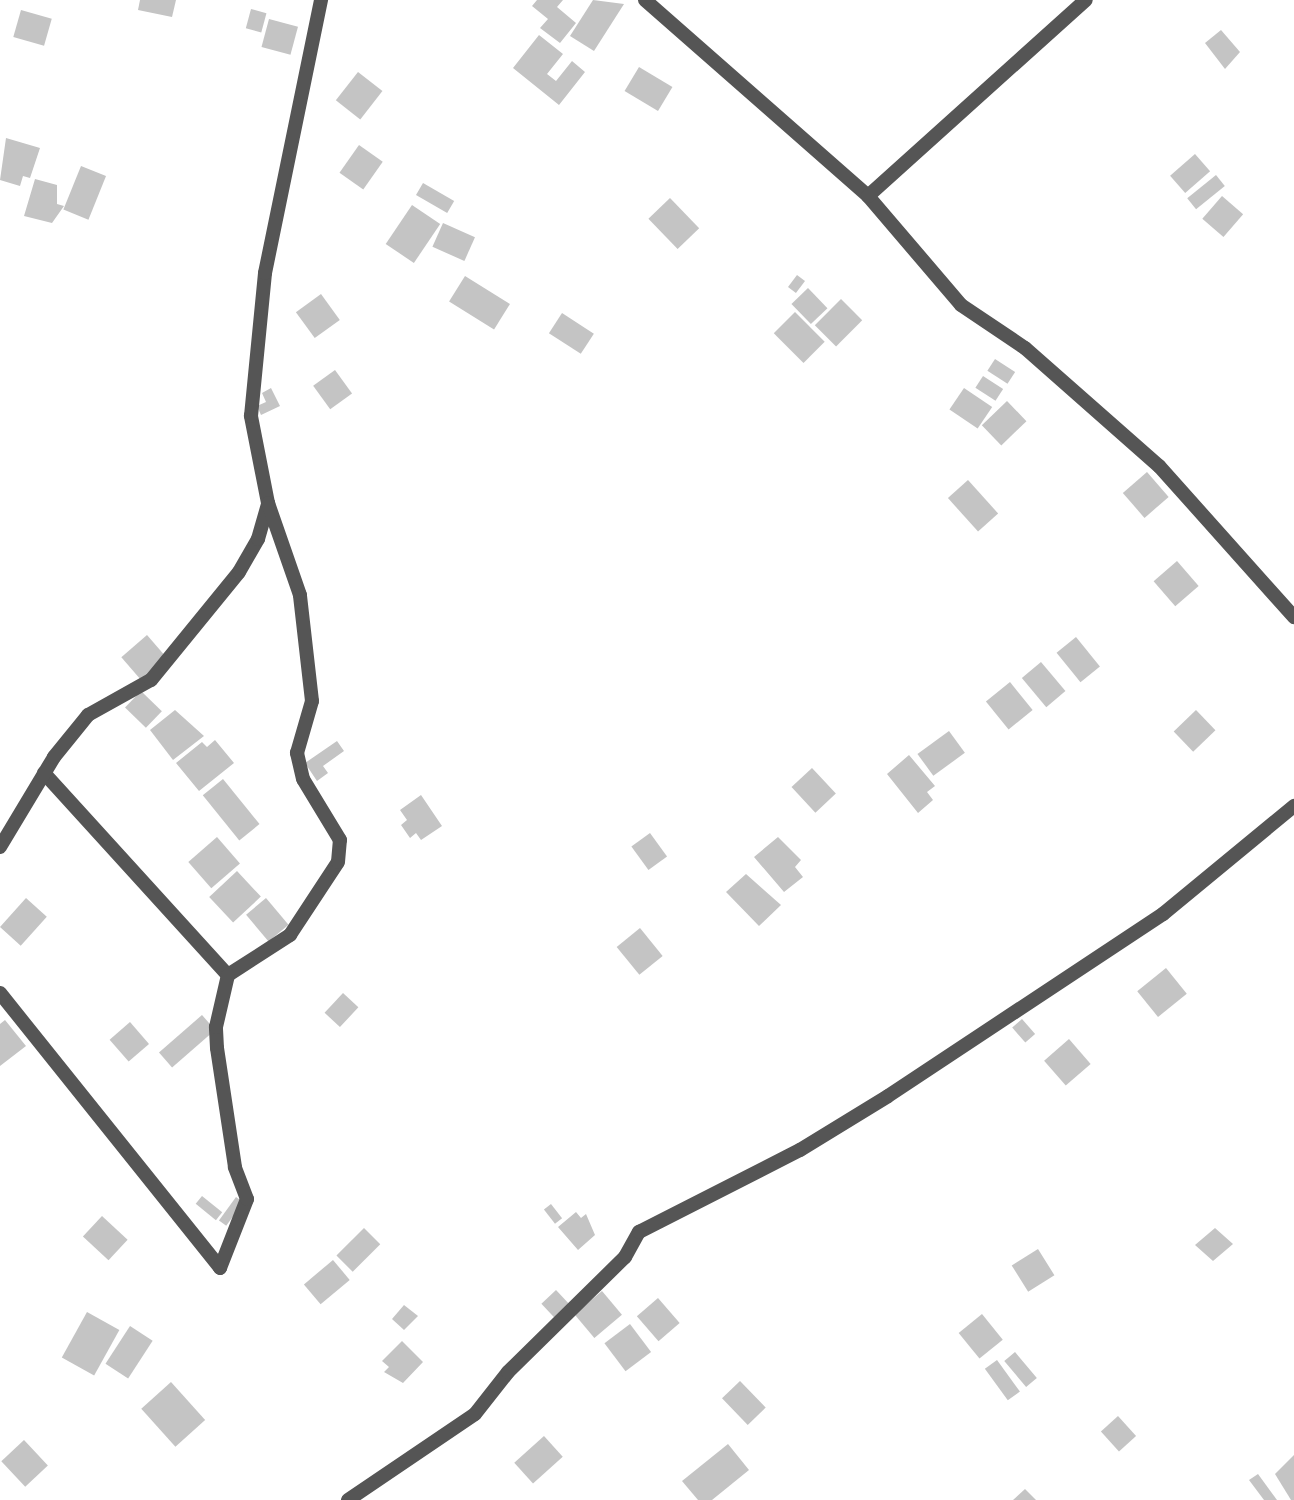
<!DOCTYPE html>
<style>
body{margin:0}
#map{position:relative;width:1294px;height:1500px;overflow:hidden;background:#fff;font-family:"Sofia Sans Condensed",sans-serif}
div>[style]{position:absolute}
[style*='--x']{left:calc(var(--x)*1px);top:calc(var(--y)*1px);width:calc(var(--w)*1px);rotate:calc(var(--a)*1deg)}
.building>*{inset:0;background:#c4c4c4;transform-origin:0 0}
.minor>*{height:14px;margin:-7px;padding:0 7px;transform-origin:7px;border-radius:7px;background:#555}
span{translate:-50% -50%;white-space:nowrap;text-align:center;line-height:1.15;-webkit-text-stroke:5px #fff;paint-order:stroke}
</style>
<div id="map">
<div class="building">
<div style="clip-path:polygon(140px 0,176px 0,172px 17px,138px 10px)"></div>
<div style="clip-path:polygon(537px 0,563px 0,557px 7px,576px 23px,560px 43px,540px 28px,548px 19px,532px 6px)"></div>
<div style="clip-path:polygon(593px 0,624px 4px,594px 51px,570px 36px)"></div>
<div style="left:251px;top:9px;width:16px;height:20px;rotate:15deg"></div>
<div style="left:21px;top:10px;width:32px;height:28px;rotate:16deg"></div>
<div style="left:269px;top:19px;width:30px;height:29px;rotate:15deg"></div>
<div style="clip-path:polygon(1221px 30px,1240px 52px,1225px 69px,1205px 43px)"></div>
<div style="clip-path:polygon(539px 35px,563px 54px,547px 74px,556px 81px,572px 61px,585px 72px,559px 105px,513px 68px)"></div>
<div style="left:639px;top:67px;width:39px;height:28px;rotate:31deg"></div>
<div style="left:358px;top:72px;width:31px;height:36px;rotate:38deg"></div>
<div style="clip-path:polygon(6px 138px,40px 148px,30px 178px,23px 176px,20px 186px,0 180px)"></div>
<div style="left:359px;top:145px;width:29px;height:34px;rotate:35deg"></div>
<div style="left:1195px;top:154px;width:23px;height:33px;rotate:49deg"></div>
<div style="left:81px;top:166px;width:27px;height:47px;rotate:22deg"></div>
<div style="left:1216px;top:175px;width:14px;height:37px;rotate:51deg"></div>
<div style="clip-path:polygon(35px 179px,57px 185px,57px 204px,64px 206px,52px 223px,24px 216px)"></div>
<div style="left:423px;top:183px;width:36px;height:14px;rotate:30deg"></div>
<div style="left:1222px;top:196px;width:28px;height:30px;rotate:41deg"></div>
<div style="left:670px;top:198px;width:42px;height:30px;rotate:46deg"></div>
<div style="left:412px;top:205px;width:34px;height:47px;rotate:34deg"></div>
<div style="left:443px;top:223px;width:35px;height:26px;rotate:24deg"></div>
<div style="left:797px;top:275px;width:10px;height:15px;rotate:37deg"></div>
<div style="left:465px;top:276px;width:53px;height:30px;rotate:32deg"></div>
<div style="left:808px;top:288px;width:28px;height:23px;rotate:46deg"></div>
<div style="left:321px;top:294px;width:32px;height:31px;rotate:54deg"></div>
<div style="left:841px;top:299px;width:30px;height:37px;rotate:45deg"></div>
<div style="left:795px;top:312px;width:42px;height:30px;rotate:45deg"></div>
<div style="left:562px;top:313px;width:38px;height:24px;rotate:33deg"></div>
<div style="left:995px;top:359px;width:24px;height:14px;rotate:33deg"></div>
<div style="left:335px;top:370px;width:29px;height:27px;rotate:54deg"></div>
<div style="left:983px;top:376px;width:24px;height:14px;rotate:33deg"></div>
<div style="clip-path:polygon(271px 388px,280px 406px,261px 415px,257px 406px,266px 402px,262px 393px)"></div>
<div style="left:964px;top:388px;width:34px;height:26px;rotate:34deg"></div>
<div style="left:1007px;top:401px;width:28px;height:35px;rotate:46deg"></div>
<div style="left:1147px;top:472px;width:33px;height:32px;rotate:49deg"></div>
<div style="left:968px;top:480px;width:45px;height:27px;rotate:48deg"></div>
<div style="left:1177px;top:561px;width:33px;height:31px;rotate:49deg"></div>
<div style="left:147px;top:635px;width:32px;height:34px;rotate:49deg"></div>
<div style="left:1076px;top:637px;width:38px;height:25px;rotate:51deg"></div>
<div style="left:1041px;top:662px;width:38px;height:25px;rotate:50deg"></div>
<div style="left:1010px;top:682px;width:36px;height:31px;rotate:51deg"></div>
<div style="left:141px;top:691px;width:29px;height:23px;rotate:44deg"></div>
<div style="clip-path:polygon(175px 710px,204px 736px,173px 760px,150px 730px)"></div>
<div style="left:1196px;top:710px;width:28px;height:31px;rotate:46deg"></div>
<div style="left:949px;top:731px;width:27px;height:39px;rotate:54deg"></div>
<div style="clip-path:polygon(215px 740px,234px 763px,199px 791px,176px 763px,202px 742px,207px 747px)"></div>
<div style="clip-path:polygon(337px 741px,344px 751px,323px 766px,328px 773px,317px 781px,305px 763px)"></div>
<div style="clip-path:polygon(909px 755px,935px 786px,927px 792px,933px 800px,918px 813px,887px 774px)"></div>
<div style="left:812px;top:768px;width:35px;height:28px;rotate:47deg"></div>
<div style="left:223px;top:779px;width:58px;height:26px;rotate:51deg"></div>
<div style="clip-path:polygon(421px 795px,442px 826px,421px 840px,416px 833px,410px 838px,401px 825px,407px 820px,400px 810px)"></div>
<div style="left:650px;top:833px;width:29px;height:23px;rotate:54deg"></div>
<div style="left:217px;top:837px;width:35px;height:38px;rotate:49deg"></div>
<div style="clip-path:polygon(778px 837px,801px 860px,795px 867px,803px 877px,784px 892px,754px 857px)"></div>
<div style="left:237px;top:871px;width:35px;height:38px;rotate:47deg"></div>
<div style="clip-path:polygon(746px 874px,781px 905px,759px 926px,726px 892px)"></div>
<div style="left:26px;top:898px;width:28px;height:39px;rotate:42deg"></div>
<div style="left:266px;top:898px;width:35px;height:26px;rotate:50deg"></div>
<div style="left:640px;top:928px;width:36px;height:30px;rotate:51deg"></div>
<div style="left:1166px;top:968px;width:33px;height:37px;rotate:51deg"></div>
<div style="left:343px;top:993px;width:21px;height:27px;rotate:43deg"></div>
<div style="left:202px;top:1015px;width:20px;height:57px;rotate:49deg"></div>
<div style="left:1022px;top:1019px;width:20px;height:13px;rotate:49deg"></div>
<div style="clip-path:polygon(5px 1020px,26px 1046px,0 1066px,0 1024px)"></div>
<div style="left:130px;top:1022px;width:29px;height:27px;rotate:49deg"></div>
<div style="left:1069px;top:1039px;width:33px;height:33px;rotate:49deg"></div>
<div style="left:202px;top:1196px;width:26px;height:10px;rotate:39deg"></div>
<div style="left:236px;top:1197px;width:9px;height:29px;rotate:36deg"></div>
<div style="left:551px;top:1204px;width:18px;height:9px;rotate:52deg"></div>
<div style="clip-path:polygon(576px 1212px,581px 1218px,586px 1214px,595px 1235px,578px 1250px,558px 1227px)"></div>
<div style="left:102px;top:1216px;width:35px;height:28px;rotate:43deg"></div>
<div style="left:364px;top:1228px;width:23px;height:39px;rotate:45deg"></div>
<div style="clip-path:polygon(1215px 1228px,1233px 1244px,1213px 1261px,1195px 1245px)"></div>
<div style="left:1038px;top:1249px;width:31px;height:31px;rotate:58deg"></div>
<div style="left:333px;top:1260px;width:26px;height:38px;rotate:50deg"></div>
<div style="left:556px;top:1290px;width:21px;height:20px;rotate:47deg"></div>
<div style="left:602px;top:1291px;width:31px;height:36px;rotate:50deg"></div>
<div style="left:658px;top:1298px;width:33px;height:28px;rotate:49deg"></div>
<div style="clip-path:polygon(404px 1305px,418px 1316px,404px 1330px,392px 1319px)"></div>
<div style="left:87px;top:1312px;width:37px;height:52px;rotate:29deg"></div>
<div style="left:982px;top:1314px;width:33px;height:30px;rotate:51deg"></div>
<div style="left:630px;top:1324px;width:35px;height:32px;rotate:53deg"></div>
<div style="left:130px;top:1326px;width:27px;height:45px;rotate:33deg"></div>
<div style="clip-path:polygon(402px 1341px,423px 1362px,403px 1383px,384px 1372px,389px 1367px,382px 1361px)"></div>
<div style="left:1015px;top:1352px;width:34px;height:14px;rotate:50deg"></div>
<div style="left:997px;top:1360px;width:39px;height:15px;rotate:54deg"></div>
<div style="left:740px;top:1381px;width:37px;height:25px;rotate:46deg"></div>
<div style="left:171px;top:1382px;width:51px;height:40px;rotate:48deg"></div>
<div style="left:1118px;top:1416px;width:27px;height:23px;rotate:48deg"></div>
<div style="left:544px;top:1436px;width:28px;height:40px;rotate:48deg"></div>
<div style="left:24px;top:1440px;width:35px;height:31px;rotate:47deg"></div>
<div style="clip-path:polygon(728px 1444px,749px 1470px,712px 1500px,698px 1500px,682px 1481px)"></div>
<div style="clip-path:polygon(1294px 1455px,1294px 1500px,1291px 1500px,1275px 1474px)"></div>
<div style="clip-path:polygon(1258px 1474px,1277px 1500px,1264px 1500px,1249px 1480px)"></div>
<div style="clip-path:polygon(1025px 1489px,1036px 1500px,1013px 1500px)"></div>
</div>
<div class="minor">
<div style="--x:645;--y:0;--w:297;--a:41.3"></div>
<div style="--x:868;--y:196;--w:143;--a:49.5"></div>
<div style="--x:961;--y:305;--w:77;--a:33.9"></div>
<div style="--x:1025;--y:348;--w:179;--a:41.4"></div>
<div style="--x:1159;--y:466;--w:203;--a:48.2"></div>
<div style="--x:868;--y:196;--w:293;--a:-42"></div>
<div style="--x:44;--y:773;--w:273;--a:47.7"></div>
<div style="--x:0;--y:847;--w:105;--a:-59"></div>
<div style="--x:54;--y:757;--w:54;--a:-51"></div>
<div style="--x:88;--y:715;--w:72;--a:-29.1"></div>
<div style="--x:151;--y:680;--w:139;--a:-50.8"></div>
<div style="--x:239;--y:572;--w:38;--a:-60"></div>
<div style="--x:258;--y:539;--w:37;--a:-74"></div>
<div style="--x:268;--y:503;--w:89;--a:-101.1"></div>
<div style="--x:251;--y:416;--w:144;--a:-84.4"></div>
<div style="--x:265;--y:273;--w:279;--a:-78.4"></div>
<div style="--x:228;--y:975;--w:74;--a:-32.8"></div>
<div style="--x:290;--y:935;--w:87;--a:-56.7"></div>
<div style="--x:338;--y:862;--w:22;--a:-85"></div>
<div style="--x:340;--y:840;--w:71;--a:-121.2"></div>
<div style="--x:303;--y:779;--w:27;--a:-103"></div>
<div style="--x:297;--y:753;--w:54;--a:-73.9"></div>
<div style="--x:312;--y:701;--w:107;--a:-96.5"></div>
<div style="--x:300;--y:595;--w:97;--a:-109.2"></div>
<div style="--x:0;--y:993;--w:352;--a:51.3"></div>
<div style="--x:220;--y:1268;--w:74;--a:-68.6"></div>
<div style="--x:247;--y:1199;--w:34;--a:-111"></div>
<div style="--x:235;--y:1167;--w:120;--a:-98.6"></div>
<div style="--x:217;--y:1048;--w:21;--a:-93"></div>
<div style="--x:216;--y:1027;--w:53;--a:-77"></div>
<div style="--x:348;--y:1500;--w:153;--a:-34.1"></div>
<div style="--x:475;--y:1414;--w:53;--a:-51.8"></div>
<div style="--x:508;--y:1372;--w:164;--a:-44.5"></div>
<div style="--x:625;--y:1257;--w:29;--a:-61"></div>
<div style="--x:639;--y:1232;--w:181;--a:-27"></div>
<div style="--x:800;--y:1150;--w:103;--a:-31.5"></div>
<div style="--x:888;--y:1096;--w:330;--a:-33.5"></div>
<div style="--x:1163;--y:914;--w:170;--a:-39.5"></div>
</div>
</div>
